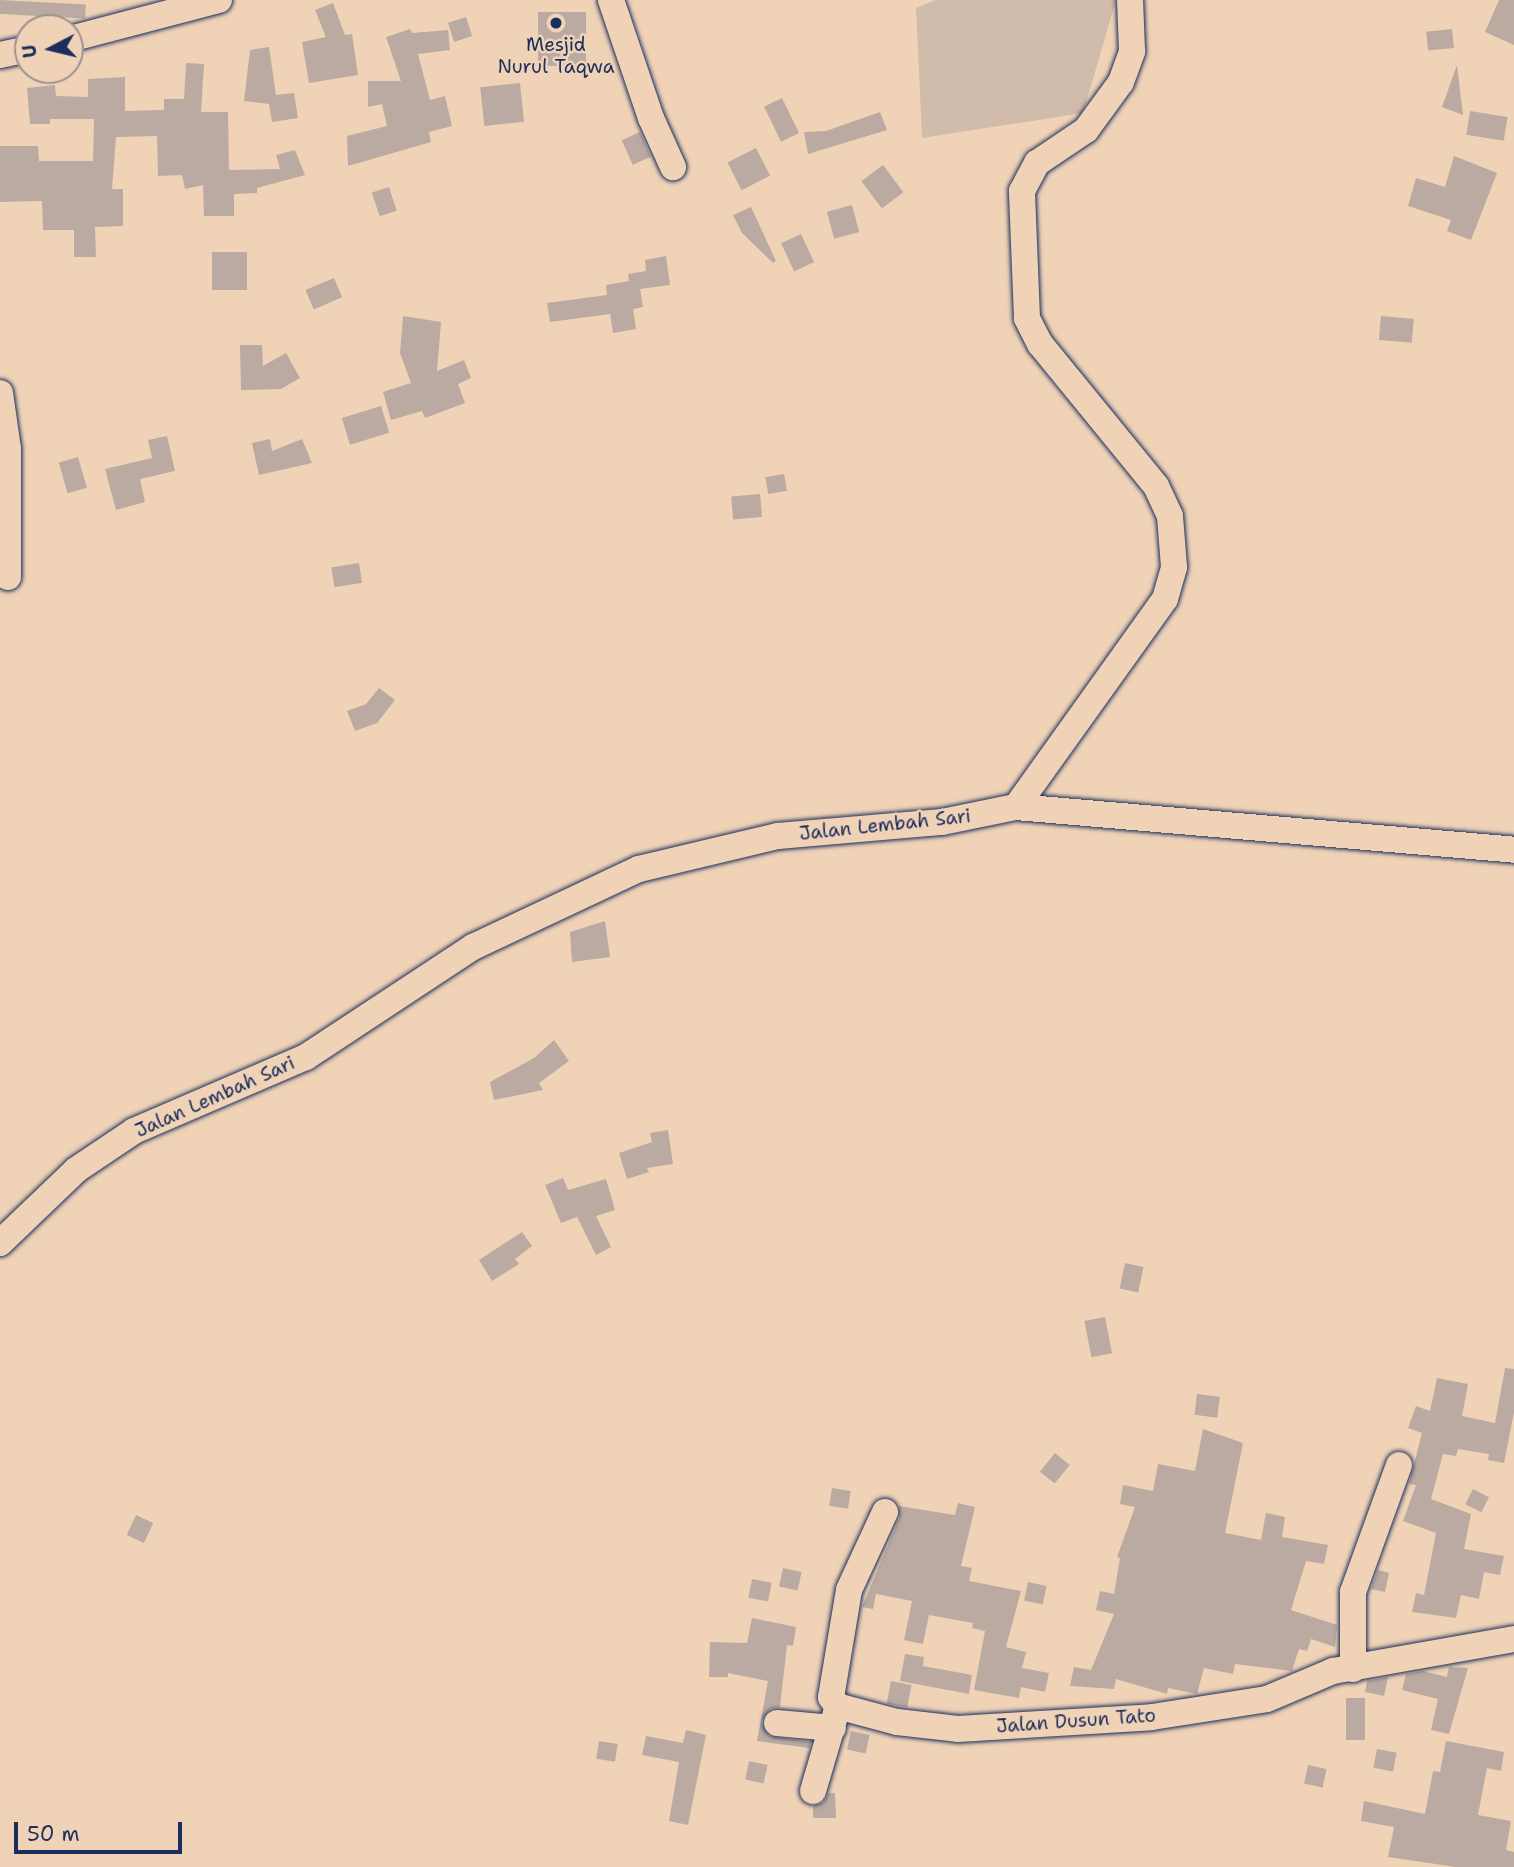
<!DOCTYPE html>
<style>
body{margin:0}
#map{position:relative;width:1514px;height:1867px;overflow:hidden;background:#f0d3b7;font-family:"Shantell Sans",sans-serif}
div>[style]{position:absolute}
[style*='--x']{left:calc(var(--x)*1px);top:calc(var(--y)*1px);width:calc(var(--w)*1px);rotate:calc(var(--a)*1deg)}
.green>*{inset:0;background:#d1bbaa}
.building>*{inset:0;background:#bbaaa1;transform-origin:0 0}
.roads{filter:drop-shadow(0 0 2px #1b2f5e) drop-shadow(0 0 2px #1b2f5e)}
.minor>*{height:26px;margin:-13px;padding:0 13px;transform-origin:13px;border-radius:13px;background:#f0d3b7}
.dots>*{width:19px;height:19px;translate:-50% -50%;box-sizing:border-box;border:4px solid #f0d3b7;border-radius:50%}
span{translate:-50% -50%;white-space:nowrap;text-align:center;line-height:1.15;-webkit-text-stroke:5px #f0d3b7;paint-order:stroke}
.poi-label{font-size:19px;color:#1b2f5e}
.street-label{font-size:19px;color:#1b2f5e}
.north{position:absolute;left:14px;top:14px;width:70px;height:70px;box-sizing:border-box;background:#f0d3b7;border:2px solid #9b9193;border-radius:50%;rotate:263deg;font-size:19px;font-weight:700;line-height:28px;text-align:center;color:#1b2f5e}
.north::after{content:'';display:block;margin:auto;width:24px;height:32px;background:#1b2f5e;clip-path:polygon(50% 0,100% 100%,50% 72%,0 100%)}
.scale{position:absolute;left:14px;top:1822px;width:168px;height:32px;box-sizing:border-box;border:4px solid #1b2f5e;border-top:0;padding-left:9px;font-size:21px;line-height:24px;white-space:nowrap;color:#1b2f5e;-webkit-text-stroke:5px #f0d3b7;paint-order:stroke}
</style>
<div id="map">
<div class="green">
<div style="clip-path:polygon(936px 0,1116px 0,1083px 113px,922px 138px,916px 8px)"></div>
</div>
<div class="building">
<div style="left:0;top:0;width:86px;height:14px;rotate:3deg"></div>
<div style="clip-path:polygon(1499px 0,1514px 0,1514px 45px,1485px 32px)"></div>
<div style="clip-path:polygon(333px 3px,345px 35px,352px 34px,358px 75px,309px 83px,302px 42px,326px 37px,315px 10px)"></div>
<div style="left:538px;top:12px;width:48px;height:54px"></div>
<div style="left:466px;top:17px;width:20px;height:19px;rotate:72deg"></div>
<div style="clip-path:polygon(410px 29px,412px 33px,448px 30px,450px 50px,418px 54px,430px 100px,445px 96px,452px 126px,429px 132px,431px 142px,348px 166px,347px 136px,387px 126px,382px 104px,368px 107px,368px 81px,401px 81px,386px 37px)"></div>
<div style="left:1452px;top:29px;width:19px;height:26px;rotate:84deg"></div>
<div style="clip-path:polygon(269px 47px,276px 95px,294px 93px,298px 118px,272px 122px,269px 104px,244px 101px,250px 50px)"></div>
<div style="clip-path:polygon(186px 63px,204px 64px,201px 112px,228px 112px,229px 170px,280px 169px,276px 155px,295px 150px,305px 175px,257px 188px,257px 193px,234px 194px,234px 216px,204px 216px,203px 185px,185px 189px,182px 175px,158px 176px,157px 136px,116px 137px,112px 189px,123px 189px,123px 226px,95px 227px,96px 257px,74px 257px,74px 230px,43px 230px,42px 201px,0 202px,0 146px,38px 146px,39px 161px,93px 161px,94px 119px,50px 119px,50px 124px,30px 124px,27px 88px,55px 85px,56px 96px,88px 97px,88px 79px,125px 77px,125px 111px,164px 110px,164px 99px,184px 99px)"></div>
<div style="clip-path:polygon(1457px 65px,1463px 115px,1442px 107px)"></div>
<div style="left:520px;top:83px;width:39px;height:40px;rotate:84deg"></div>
<div style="left:782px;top:98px;width:39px;height:20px;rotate:64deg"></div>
<div style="left:1470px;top:111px;width:38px;height:24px;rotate:9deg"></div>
<div style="clip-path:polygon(880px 112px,887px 130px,808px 154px,804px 132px,826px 131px)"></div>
<div style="left:640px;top:132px;width:27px;height:20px;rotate:66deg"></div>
<div style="left:756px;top:148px;width:31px;height:32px;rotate:63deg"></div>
<div style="clip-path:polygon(1454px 156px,1497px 173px,1471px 240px,1447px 231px,1451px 220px,1408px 206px,1416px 178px,1445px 187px)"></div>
<div style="left:883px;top:165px;width:34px;height:27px;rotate:53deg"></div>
<div style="left:389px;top:187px;width:25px;height:18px;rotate:72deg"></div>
<div style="left:852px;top:205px;width:28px;height:26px;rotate:75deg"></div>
<div style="clip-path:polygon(751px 207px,776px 261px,773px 263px,742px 233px,733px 215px)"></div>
<div style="left:801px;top:234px;width:31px;height:22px;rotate:65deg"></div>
<div style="left:212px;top:252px;width:35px;height:38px"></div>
<div style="clip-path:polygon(666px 256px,670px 285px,640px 289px,643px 307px,633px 309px,636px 329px,613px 333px,610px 314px,550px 322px,547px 303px,607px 295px,606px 285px,629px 281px,628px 274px,646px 271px,645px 260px)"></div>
<div style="left:334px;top:278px;width:21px;height:31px;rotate:67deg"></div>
<div style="clip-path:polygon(403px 316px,441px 322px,437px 371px,464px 360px,471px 378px,458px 384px,465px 403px,425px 418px,422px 411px,391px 420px,383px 392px,411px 383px,400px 353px)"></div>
<div style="left:1381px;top:316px;width:33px;height:24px;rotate:5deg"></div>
<div style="clip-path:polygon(240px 345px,262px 345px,263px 366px,286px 353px,300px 378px,281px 389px,241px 390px)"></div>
<div style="left:381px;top:406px;width:28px;height:41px;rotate:73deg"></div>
<div style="clip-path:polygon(167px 436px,175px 471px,140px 479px,145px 502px,116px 510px,105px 469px,152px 458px,148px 440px)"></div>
<div style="clip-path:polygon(270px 439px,272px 451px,302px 439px,312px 463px,259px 475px,252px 443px)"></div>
<div style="left:78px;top:457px;width:32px;height:20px;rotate:74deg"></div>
<div style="left:784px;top:474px;width:17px;height:19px;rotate:80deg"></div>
<div style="left:760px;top:494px;width:23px;height:29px;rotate:85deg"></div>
<div style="left:359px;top:563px;width:20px;height:28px;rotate:81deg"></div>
<div style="clip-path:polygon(379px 688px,395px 700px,377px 723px,355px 731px,347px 711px,366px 704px)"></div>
<div style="clip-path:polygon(605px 921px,610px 957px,572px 962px,570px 932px)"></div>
<div style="clip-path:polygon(554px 1040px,569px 1061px,539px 1083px,543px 1090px,494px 1100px,490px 1082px,534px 1058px)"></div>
<div style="clip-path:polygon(668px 1130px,673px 1164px,647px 1168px,649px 1172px,627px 1179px,619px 1153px,652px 1142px,650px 1133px)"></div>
<div style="clip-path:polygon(563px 1178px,568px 1190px,606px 1179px,615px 1210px,596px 1216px,611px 1247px,596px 1255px,577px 1217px,561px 1223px,545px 1185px)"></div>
<div style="clip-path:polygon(522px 1232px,532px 1246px,515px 1259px,519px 1264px,492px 1281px,479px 1260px)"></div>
<div style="left:1125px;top:1263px;width:19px;height:26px;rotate:12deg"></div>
<div style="left:1105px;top:1317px;width:37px;height:21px;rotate:79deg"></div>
<div style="clip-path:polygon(1505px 1368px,1514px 1369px,1514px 1412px,1504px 1463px,1488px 1460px,1489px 1454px,1458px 1449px,1456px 1456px,1443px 1454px,1431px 1499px,1471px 1514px,1464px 1549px,1504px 1556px,1500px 1575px,1484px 1572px,1479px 1599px,1461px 1595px,1456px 1618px,1412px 1612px,1416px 1593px,1424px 1595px,1436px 1533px,1403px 1521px,1416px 1485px,1409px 1484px,1422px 1433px,1408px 1428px,1416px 1406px,1430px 1411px,1437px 1378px,1468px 1384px,1462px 1416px,1495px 1423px)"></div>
<div style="left:1197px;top:1394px;width:23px;height:21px;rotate:7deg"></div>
<div style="clip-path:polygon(1203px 1429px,1243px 1443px,1225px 1533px,1261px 1540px,1266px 1513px,1285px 1517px,1282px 1537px,1328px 1545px,1324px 1564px,1306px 1561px,1291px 1610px,1337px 1625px,1335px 1647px,1311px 1639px,1307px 1651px,1299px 1649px,1292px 1671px,1235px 1664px,1233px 1674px,1204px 1668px,1197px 1694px,1168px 1688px,1167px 1694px,1116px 1679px,1114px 1689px,1070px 1686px,1074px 1667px,1091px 1670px,1114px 1614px,1096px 1610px,1100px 1591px,1114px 1594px,1120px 1558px,1117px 1557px,1135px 1507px,1120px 1504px,1123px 1485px,1153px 1491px,1158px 1464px,1195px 1471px)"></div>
<div style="left:1055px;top:1453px;width:19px;height:24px;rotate:39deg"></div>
<div style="left:832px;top:1488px;width:19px;height:18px;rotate:9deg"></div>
<div style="left:1473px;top:1489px;width:18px;height:17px;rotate:27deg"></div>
<div style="clip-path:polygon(958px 1503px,975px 1507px,961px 1566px,972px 1568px,969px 1581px,1021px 1591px,1006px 1647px,1026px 1652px,1022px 1668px,1049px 1673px,1045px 1692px,1021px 1687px,1019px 1698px,974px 1690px,985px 1631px,972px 1628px,973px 1623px,929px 1615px,923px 1644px,904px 1640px,912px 1601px,876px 1594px,873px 1609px,862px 1607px,899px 1519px,899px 1506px,955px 1515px)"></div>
<div style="left:136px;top:1515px;width:19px;height:22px;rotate:25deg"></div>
<div style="left:783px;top:1568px;width:19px;height:19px;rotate:12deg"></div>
<div style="clip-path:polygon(1378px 1570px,1389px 1573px,1385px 1592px,1371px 1589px)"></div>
<div style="left:752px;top:1579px;width:20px;height:19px;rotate:11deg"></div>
<div style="left:1028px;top:1582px;width:19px;height:19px;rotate:12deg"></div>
<div style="clip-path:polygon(752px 1618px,796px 1627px,793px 1646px,787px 1645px,780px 1707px,770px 1709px,761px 1722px,769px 1736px,811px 1742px,809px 1748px,757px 1741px,768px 1681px,728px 1673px,728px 1677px,709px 1677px,710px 1642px,747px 1643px)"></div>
<div style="clip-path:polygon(905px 1654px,924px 1657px,923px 1666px,972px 1675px,969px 1694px,900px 1681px)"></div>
<div style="clip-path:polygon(1449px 1667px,1468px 1668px,1449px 1734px,1431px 1730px,1438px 1699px,1402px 1690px,1406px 1674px,1423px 1671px,1447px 1677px)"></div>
<div style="clip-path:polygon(1388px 1677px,1384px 1696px,1365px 1692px,1367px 1681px)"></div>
<div style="left:891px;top:1681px;width:21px;height:23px;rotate:11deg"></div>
<div style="left:1346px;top:1698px;width:19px;height:42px"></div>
<div style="clip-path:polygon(686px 1730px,706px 1735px,688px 1825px,669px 1821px,679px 1762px,642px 1755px,646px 1736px,683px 1743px)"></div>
<div style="left:851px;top:1731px;width:19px;height:19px;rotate:12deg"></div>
<div style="left:599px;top:1741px;width:19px;height:18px;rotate:9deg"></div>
<div style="clip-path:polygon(1446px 1741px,1504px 1752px,1501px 1771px,1487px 1768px,1478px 1815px,1511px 1821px,1506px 1850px,1514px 1852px,1514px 1867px,1456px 1867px,1388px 1857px,1394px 1827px,1361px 1821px,1364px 1801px,1425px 1814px,1433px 1771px,1440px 1772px)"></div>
<div style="left:1377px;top:1749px;width:20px;height:19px;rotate:11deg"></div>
<div style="left:749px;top:1761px;width:19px;height:19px;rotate:12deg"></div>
<div style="left:1308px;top:1765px;width:19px;height:19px;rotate:12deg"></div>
<div style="clip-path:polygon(829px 1793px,835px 1793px,836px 1818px,813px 1818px,813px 1806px,823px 1803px)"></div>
</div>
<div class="roads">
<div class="minor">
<div style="--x:611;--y:0;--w:125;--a:71.3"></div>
<div style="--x:651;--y:118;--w:54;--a:65.8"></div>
<div style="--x:70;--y:39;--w:154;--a:-14.7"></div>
<div style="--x:0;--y:55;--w:29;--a:-12"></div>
<div style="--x:0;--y:393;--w:57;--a:81.9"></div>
<div style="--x:8;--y:449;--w:128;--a:90"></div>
<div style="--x:1016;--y:807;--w:500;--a:4.9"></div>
<div style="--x:0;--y:1243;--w:105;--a:-43.8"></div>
<div style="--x:76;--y:1170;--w:70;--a:-33.9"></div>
<div style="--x:134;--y:1131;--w:187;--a:-23.3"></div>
<div style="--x:306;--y:1057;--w:200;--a:-33.4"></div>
<div style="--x:473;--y:947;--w:183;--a:-25.2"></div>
<div style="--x:639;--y:869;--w:143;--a:-13.4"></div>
<div style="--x:778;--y:836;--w:165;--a:-4.9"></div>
<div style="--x:942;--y:822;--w:76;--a:-11.5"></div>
<div style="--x:1016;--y:807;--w:256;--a:-54.4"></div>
<div style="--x:1165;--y:599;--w:33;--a:-74"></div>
<div style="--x:1174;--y:567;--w:51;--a:-94.5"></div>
<div style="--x:1170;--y:516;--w:33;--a:-115"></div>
<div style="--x:1156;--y:486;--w:183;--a:-129.2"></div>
<div style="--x:1040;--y:344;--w:29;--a:-117"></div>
<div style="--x:1027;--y:318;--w:127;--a:-92.3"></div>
<div style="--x:1022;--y:191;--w:32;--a:-62"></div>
<div style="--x:1037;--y:163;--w:59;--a:-34"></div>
<div style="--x:1086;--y:130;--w:59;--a:-53.9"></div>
<div style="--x:1121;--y:82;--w:33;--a:-70"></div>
<div style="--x:1132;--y:51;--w:51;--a:-92.2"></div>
<div style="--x:885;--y:1512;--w:86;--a:114.8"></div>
<div style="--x:849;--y:1590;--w:109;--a:99.5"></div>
<div style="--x:831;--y:1697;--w:11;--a:56"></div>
<div style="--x:837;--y:1706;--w:62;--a:14.9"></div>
<div style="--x:897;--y:1722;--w:61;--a:6.5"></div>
<div style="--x:958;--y:1729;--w:194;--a:-3.5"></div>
<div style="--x:1152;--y:1717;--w:116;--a:-8.9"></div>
<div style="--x:1267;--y:1699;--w:72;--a:-23"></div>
<div style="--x:1333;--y:1671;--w:184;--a:-10"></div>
<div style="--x:1353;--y:1669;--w:77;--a:-90"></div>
<div style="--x:1353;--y:1592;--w:135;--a:-70.1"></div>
<div style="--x:777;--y:1723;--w:56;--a:5.1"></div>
<div style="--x:813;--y:1791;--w:89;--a:-73.6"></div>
</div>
</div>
<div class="dots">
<div style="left:556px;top:23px;background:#1b2f5e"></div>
</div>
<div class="poi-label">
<span style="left:556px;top:56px">Mesjid<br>Nurul Taqwa</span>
</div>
<div class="street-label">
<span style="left:885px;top:825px;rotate:-6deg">Jalan Lembah Sari</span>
<span style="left:215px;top:1097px;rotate:-24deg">Jalan Lembah Sari</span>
<span style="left:1076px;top:1721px;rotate:-4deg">Jalan Dusun Tato</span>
</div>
<div class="north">U</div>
<div class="scale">50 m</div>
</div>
